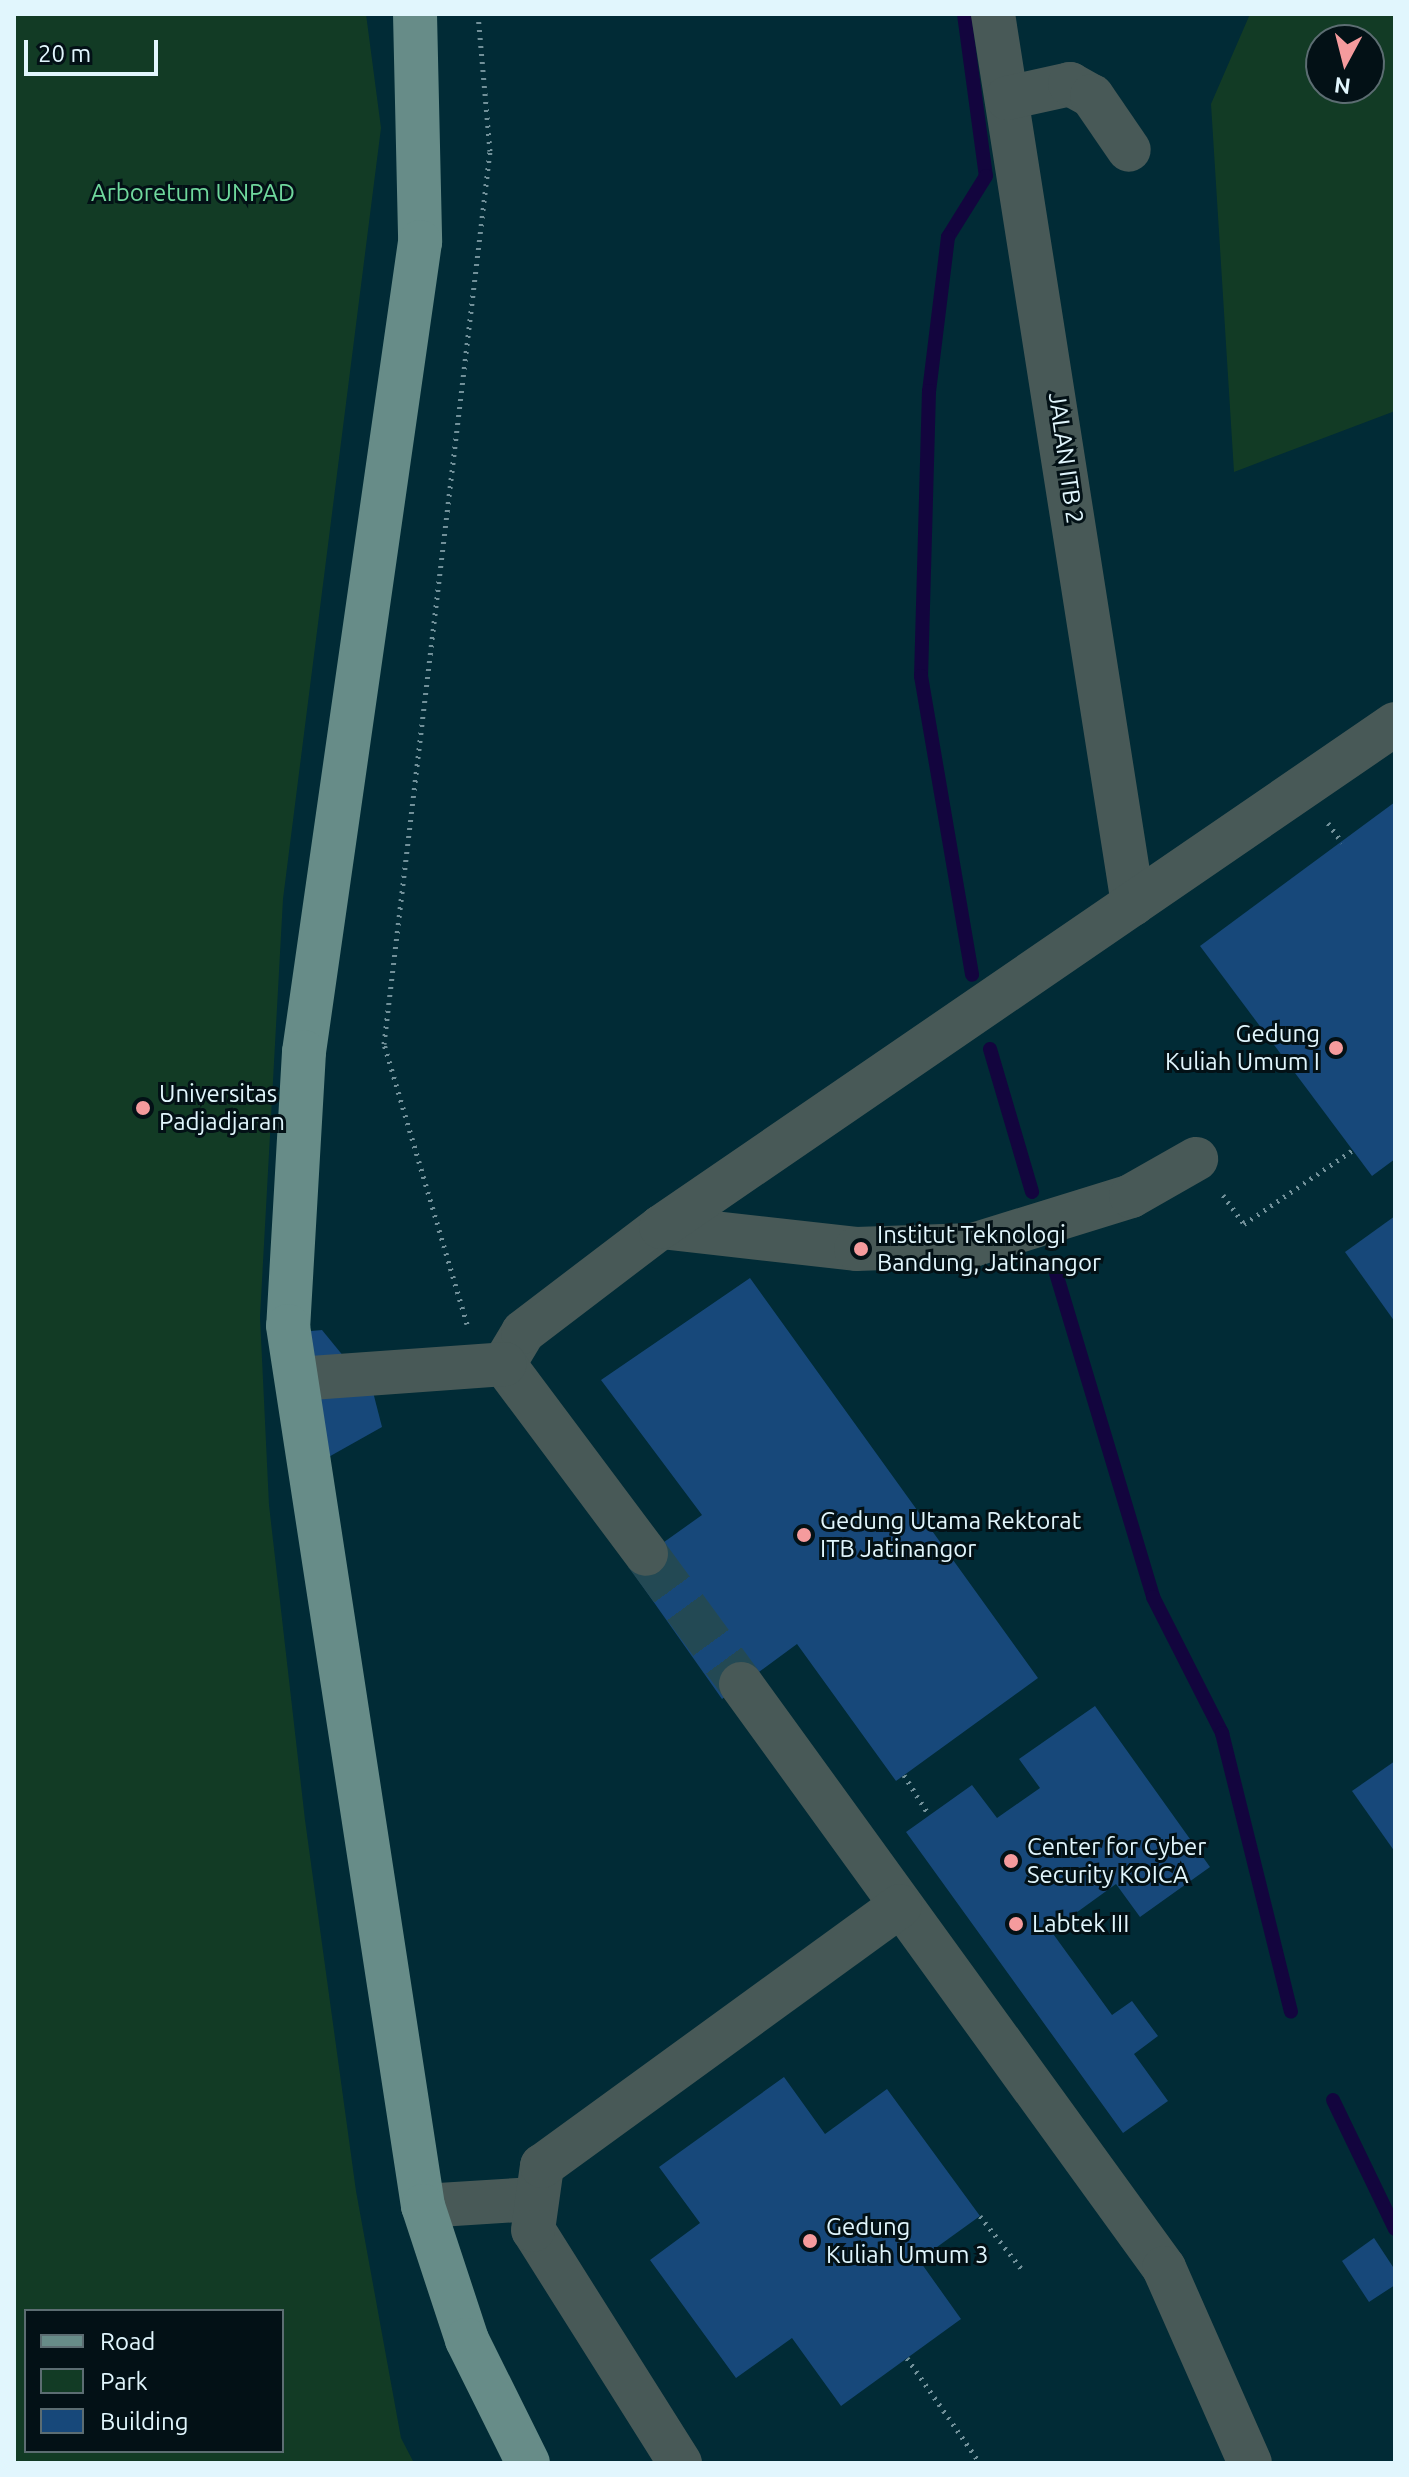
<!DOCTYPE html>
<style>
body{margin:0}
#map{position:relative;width:1409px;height:2477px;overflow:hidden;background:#012b36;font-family:Ubuntu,sans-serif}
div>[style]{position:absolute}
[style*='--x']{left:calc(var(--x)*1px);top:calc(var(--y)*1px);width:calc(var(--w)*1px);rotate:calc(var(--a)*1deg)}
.green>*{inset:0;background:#123b25}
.stream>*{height:14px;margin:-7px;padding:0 7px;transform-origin:7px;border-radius:7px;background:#13053e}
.building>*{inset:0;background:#17487a}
.minor-tunnel>*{height:44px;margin-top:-22px;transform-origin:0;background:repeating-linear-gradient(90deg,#234954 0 44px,transparent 0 66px)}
.path>*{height:5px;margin-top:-2.5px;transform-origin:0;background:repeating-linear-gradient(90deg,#72919a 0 2px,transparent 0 8px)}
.minor>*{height:44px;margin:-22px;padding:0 22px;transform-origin:22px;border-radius:22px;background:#485957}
.major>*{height:44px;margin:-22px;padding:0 22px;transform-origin:22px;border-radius:22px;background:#678c88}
.dots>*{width:22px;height:22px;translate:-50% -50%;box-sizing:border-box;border:4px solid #031116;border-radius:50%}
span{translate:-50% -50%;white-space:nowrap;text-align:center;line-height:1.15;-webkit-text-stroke:6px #031116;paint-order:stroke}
.park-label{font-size:24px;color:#6fd89d}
.street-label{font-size:24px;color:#e1f6fd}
.poi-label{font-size:24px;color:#e1f6fd}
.right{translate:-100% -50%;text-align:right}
.left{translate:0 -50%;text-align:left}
.frame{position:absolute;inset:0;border:16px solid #e1f6fd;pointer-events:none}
.legend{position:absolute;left:24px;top:2309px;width:260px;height:144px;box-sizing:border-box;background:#031116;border:2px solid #5c6d72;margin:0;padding:10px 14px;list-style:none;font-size:24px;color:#e1f6fd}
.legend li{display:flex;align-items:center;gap:16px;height:40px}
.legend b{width:40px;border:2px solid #5c6d72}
.north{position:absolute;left:1305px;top:24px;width:80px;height:80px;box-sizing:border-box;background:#031116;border:2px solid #5c6d72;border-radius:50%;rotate:187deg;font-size:22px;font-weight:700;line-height:32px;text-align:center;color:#e1f6fd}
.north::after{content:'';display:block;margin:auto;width:28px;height:36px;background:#f59b9d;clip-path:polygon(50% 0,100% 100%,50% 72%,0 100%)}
.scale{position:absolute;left:24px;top:40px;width:134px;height:36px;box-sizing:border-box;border:4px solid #e1f6fd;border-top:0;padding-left:10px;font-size:24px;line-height:28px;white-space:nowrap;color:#e1f6fd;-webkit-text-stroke:6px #031116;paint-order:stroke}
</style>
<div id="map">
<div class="green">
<div style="clip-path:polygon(evenodd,14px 14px,366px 14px,381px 128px,283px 899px,260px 1317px,269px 1505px,305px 1820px,356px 2191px,401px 2438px,414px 2463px,14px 2463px,14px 14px,26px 2311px,282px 2311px,282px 2451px,26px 2451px,26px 2311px)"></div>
<div style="clip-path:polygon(evenodd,1250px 14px,1395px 14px,1395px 411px,1234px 472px,1211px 104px,1250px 14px,1321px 40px,1369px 40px,1369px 88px,1321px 88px,1321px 40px)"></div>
</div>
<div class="stream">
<div style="--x:964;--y:14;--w:163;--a:82.3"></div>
<div style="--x:986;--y:176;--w:72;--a:121.9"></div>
<div style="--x:948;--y:237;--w:155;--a:97"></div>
<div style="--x:929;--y:391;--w:285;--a:91.6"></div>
<div style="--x:921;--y:676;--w:303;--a:80.3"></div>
<div style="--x:990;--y:1049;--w:149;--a:73.6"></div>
<div style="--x:1053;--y:1263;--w:349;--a:73.3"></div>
<div style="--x:1153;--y:1597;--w:153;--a:63.1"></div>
<div style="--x:1222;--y:1733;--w:287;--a:76.1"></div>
<div style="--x:1333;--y:2100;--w:143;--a:64.3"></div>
</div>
<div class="building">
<div style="clip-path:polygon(1395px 802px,1395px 1159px,1372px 1176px,1200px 946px)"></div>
<div style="clip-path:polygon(1395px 1216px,1395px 1322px,1345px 1252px)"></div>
<div style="clip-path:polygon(750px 1278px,1038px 1678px,896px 1781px,797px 1644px,722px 1699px,629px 1567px,702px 1515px,601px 1380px)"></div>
<div style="clip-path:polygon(322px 1330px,349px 1363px,308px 1367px,300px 1332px)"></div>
<div style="clip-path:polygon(320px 1390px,373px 1392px,382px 1427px,325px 1459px)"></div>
<div style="clip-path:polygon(1095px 1706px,1210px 1867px,1140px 1917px,1116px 1884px,1051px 1931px,1112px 2015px,1132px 2001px,1158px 2036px,1134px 2054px,1168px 2101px,1123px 2133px,906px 1832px,972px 1785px,997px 1818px,1040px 1788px,1019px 1759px)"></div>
<div style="clip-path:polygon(1395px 1761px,1395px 1852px,1352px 1791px)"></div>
<div style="clip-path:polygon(784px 2077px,825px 2134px,887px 2089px,980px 2216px,919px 2260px,961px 2319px,841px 2406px,792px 2338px,736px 2378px,650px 2260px,700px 2223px,659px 2167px)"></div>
<div style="clip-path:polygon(1374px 2238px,1395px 2270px,1395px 2285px,1369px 2302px,1342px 2261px)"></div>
</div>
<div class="minor-tunnel">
<div style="--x:646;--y:1554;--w:161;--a:53.8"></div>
</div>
<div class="path">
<div style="--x:1328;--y:823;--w:24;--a:54"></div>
<div style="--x:1223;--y:1195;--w:36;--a:54"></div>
<div style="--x:1244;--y:1224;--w:132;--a:-34.2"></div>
<div style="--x:467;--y:1324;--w:292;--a:-106.5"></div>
<div style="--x:384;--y:1044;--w:899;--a:-83.23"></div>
<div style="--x:490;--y:151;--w:138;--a:-95"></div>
<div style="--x:904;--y:1775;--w:47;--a:58"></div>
<div style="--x:980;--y:2216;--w:71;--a:51.8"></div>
<div style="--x:907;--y:2358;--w:128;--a:55.2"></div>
</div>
<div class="minor">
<div style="--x:993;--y:14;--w:901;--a:81.06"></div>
<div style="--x:1007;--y:98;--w:65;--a:-12.5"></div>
<div style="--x:1070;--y:84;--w:25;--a:29"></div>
<div style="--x:1092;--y:96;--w:65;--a:55.6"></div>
<div style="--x:661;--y:1227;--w:196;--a:6.4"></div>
<div style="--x:856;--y:1249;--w:117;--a:-2"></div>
<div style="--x:973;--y:1245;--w:165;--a:-17.2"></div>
<div style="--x:1131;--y:1196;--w:75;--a:-29.6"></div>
<div style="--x:504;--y:1364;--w:37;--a:-59"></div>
<div style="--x:523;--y:1332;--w:173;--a:-37.3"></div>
<div style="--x:661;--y:1227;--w:890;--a:-34.42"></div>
<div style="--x:504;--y:1364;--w:237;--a:53.2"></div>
<div style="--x:297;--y:1379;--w:208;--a:-4.1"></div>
<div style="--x:741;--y:1684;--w:721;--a:54.08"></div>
<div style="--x:1164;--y:2268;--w:213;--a:66.2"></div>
<div style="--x:423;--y:2206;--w:110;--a:-3.6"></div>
<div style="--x:680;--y:2463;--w:275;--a:-122.2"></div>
<div style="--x:533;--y:2230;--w:65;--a:-82"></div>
<div style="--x:542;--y:2166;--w:442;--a:-36"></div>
</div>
<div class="major">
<div style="--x:415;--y:14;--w:228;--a:88.7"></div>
<div style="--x:420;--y:242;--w:818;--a:98.15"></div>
<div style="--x:304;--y:1052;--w:274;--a:93.3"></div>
<div style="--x:288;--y:1326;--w:890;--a:81.28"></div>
<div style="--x:423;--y:2206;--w:141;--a:71.8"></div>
<div style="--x:467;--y:2340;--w:137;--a:63.6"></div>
</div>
<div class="dots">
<div style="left:1336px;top:1048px;background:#f59b9d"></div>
<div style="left:143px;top:1108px;background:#f59b9d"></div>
<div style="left:861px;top:1249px;background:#f59b9d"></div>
<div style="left:804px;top:1535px;background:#f59b9d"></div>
<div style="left:1011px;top:1861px;background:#f59b9d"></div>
<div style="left:1016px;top:1924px;background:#f59b9d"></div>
<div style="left:810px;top:2241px;background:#f59b9d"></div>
</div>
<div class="park-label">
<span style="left:193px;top:193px">Arboretum UNPAD</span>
</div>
<div class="street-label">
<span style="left:1066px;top:458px;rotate:82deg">JALAN ITB 2</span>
</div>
<div class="poi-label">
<span class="right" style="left:1320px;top:1048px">Gedung<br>Kuliah Umum I</span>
<span class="left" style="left:159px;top:1108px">Universitas<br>Padjadjaran</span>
<span class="left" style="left:877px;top:1249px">Institut Teknologi<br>Bandung, Jatinangor</span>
<span class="left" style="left:820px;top:1535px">Gedung Utama Rektorat<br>ITB Jatinangor</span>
<span class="left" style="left:1027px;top:1861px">Center for Cyber<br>Security KOICA</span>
<span class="left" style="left:1032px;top:1924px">Labtek III</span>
<span class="left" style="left:826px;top:2241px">Gedung<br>Kuliah Umum 3</span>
</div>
<div class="frame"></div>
<ul class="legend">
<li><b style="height:10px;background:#678c88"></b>Road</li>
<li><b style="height:22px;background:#123b25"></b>Park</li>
<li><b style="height:22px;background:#17487a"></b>Building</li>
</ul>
<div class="north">N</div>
<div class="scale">20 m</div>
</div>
